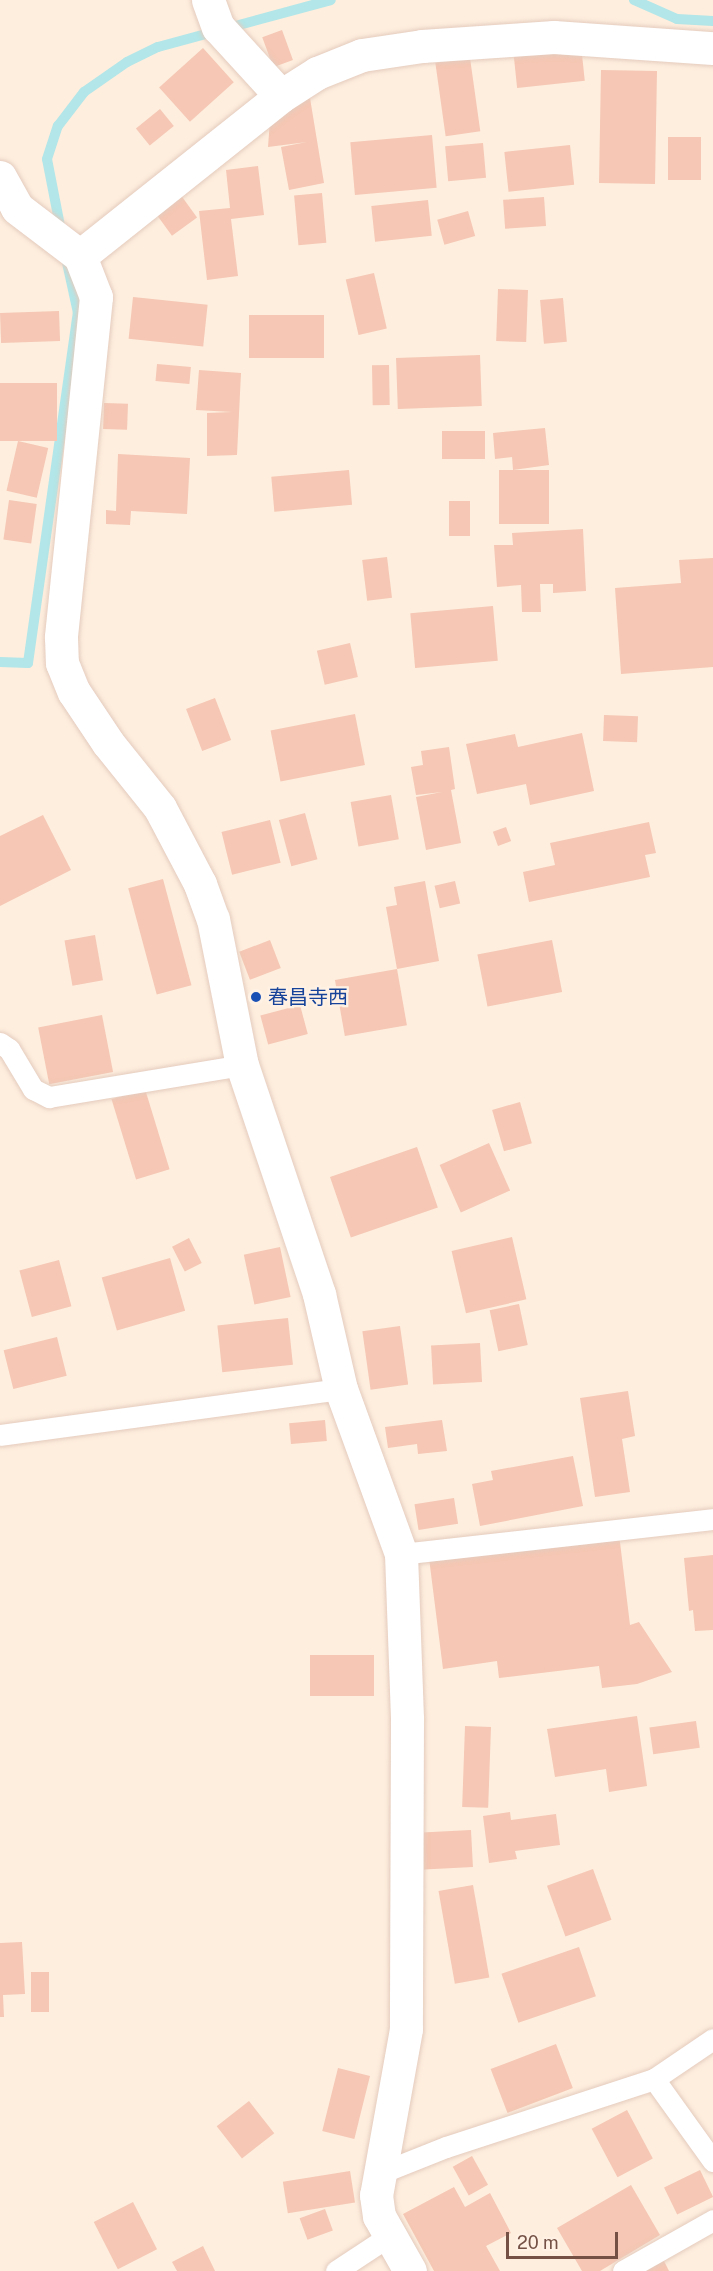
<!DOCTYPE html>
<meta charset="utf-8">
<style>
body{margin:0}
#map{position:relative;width:713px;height:2271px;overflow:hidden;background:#feeede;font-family:"Public Sans","Noto Sans JP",sans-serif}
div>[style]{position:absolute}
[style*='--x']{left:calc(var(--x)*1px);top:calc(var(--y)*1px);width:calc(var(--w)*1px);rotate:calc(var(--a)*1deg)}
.stream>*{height:10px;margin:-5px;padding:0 5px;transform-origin:5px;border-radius:5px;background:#b2e6e8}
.building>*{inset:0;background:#f5c7b4;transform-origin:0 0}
.roads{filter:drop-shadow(0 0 2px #e4cbbd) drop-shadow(0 0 2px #e4cbbd)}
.lane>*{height:21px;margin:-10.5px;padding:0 10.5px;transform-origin:10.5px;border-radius:10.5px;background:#fff}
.street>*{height:33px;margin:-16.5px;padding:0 16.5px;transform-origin:16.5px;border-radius:16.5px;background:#fff}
.dots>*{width:16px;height:16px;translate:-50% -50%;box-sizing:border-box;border:3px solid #fff2e5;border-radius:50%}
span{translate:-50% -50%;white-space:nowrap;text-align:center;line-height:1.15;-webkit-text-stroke:4.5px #fff2e5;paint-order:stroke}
.transit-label{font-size:20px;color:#164399}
.left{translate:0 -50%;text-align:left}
.scale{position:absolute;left:506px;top:2232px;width:112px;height:27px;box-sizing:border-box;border:3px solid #755145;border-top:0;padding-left:8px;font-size:18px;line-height:21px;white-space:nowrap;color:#755145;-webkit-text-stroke:4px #fff2e5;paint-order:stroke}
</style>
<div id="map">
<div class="stream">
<div style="--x:634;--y:0;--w:47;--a:23.8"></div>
<div style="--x:677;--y:19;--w:36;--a:3"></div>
<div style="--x:61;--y:231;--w:73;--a:-101"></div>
<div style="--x:47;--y:159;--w:35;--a:-72"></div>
<div style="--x:58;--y:126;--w:43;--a:-52.6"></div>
<div style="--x:84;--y:92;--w:52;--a:-34.9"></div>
<div style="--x:127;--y:62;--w:34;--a:-26"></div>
<div style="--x:158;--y:47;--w:179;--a:-15.2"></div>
<div style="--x:0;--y:662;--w:28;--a:2"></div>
<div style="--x:28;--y:663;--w:354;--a:-81.9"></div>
<div style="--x:78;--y:313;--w:56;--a:-102.3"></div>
</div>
<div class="building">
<div style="left:282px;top:30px;width:32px;height:21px;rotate:70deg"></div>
<div style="left:581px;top:45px;width:36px;height:68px;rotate:84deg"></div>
<div style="left:203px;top:48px;width:46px;height:59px;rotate:48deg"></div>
<div style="left:470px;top:58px;width:74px;height:35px;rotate:82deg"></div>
<div style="left:601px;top:70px;width:56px;height:113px;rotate:1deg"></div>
<div style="clip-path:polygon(310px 98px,324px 183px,289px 190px,281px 147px,307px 142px,268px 147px,270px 120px)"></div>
<div style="left:160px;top:109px;width:22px;height:31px;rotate:51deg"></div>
<div style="left:432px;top:135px;width:53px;height:82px;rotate:85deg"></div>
<div style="left:668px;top:137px;width:33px;height:43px"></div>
<div style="left:483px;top:143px;width:35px;height:38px;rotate:85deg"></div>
<div style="left:570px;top:145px;width:40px;height:66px;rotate:84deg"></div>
<div style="clip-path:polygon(258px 166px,264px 215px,231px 219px,238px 276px,207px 280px,199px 211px,230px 208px,226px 170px)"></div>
<div style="left:322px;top:193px;width:50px;height:28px;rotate:85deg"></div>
<div style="left:180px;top:194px;width:29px;height:31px;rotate:54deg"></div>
<div style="left:544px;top:197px;width:29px;height:41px;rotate:86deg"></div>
<div style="left:428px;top:200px;width:36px;height:57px;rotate:84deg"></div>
<div style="left:468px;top:211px;width:26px;height:32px;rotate:74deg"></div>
<div style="left:374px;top:273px;width:57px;height:29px;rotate:77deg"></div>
<div style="left:498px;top:289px;width:30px;height:52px;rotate:2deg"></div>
<div style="left:133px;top:297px;width:75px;height:42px;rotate:6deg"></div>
<div style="left:563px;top:298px;width:44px;height:23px;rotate:85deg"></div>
<div style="left:59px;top:311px;width:30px;height:59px;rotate:88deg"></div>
<div style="left:324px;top:315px;width:43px;height:75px;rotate:90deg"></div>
<div style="left:480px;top:355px;width:51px;height:84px;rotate:88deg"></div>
<div style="left:157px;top:364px;width:34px;height:17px;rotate:5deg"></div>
<div style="left:389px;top:365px;width:40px;height:17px;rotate:89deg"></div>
<div style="clip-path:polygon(199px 370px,241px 373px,237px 455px,207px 456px,207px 413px,232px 412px,196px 410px)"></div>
<div style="left:0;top:383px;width:57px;height:58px"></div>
<div style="left:104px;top:403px;width:24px;height:26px;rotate:2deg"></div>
<div style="clip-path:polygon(545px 428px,549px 465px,513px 470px,512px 457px,495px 459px,493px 433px)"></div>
<div style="left:442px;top:431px;width:43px;height:28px"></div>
<div style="left:18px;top:441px;width:31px;height:51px;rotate:13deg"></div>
<div style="clip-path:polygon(118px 454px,190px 458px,187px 514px,131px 511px,130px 525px,106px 524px,106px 510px,116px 511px)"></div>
<div style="left:349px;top:470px;width:35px;height:78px;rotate:85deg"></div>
<div style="left:499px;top:470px;width:50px;height:54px"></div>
<div style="left:9px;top:500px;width:28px;height:40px;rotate:8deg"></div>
<div style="left:449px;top:501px;width:21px;height:35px"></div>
<div style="clip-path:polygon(583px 529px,586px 591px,553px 593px,553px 584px,540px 584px,541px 612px,522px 612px,521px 585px,497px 587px,494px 545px,513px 545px,512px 533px)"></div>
<div style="left:387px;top:557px;width:41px;height:25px;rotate:83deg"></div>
<div style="clip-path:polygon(713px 558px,713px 667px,621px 674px,615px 588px,681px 583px,679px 560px)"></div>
<div style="left:493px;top:606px;width:55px;height:83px;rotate:85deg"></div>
<div style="left:350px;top:643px;width:35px;height:34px;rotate:77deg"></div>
<div style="left:215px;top:698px;width:45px;height:31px;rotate:69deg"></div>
<div style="left:355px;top:714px;width:52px;height:86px;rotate:79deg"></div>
<div style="left:604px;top:715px;width:34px;height:26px;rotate:2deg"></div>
<div style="clip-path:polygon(582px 733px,594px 791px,530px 805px,526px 784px,477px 794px,466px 744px,515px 734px,518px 747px)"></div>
<div style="clip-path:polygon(449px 747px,455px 789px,451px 790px,461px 843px,426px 850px,416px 797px,442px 792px,416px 795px,411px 767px,423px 765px,421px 751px)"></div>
<div style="left:391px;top:795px;width:45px;height:41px;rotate:80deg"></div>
<div style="left:305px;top:813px;width:48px;height:27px;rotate:75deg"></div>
<div style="clip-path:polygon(43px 815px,71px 870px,0 906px,0 836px)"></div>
<div style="left:270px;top:820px;width:44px;height:50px;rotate:76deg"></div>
<div style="clip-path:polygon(649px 822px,656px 853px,645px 855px,650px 877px,529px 902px,523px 872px,555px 865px,550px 843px)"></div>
<div style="left:506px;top:827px;width:15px;height:14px;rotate:70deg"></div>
<div style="left:163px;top:879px;width:110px;height:36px;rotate:75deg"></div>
<div style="clip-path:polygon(425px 881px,439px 961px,397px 969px,386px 907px,397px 905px,394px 887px)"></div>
<div style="left:455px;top:881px;width:23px;height:21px;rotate:77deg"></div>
<div style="left:95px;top:935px;width:46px;height:31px;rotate:80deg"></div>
<div style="left:270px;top:940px;width:30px;height:33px;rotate:69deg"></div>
<div style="left:552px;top:940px;width:53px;height:76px;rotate:79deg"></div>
<div style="left:397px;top:969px;width:57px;height:63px;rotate:80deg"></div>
<div style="left:300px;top:1005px;width:30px;height:41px;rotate:75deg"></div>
<div style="left:102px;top:1015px;width:58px;height:65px;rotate:79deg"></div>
<div style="left:145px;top:1089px;width:84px;height:35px;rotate:73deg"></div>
<div style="left:520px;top:1102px;width:43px;height:29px;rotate:74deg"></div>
<div style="left:489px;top:1143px;width:52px;height:54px;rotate:66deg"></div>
<div style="left:417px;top:1147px;width:64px;height:92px;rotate:71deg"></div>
<div style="left:512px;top:1237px;width:64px;height:62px;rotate:77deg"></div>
<div style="left:189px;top:1238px;width:28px;height:19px;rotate:63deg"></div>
<div style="left:280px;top:1247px;width:51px;height:37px;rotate:78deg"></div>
<div style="left:170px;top:1258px;width:55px;height:71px;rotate:74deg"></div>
<div style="left:59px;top:1260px;width:48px;height:41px;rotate:75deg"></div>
<div style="left:519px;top:1304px;width:42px;height:30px;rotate:78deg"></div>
<div style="left:288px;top:1318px;width:47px;height:71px;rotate:84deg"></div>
<div style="left:400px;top:1326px;width:59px;height:38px;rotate:82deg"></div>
<div style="left:57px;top:1337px;width:40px;height:55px;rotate:76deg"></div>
<div style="left:480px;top:1343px;width:39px;height:49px;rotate:87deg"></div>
<div style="clip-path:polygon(628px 1391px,635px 1436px,622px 1439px,630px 1492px,595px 1497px,580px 1398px)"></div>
<div style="left:325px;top:1420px;width:21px;height:36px;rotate:85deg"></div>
<div style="clip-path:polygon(442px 1420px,447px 1451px,418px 1454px,417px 1444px,388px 1448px,385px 1427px)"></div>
<div style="clip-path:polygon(573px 1456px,583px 1506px,480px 1526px,472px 1484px,493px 1480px,491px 1471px)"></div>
<div style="left:454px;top:1498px;width:26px;height:40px;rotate:81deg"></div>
<div style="clip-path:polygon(619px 1534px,630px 1625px,639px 1622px,672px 1672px,637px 1684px,602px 1688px,599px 1666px,499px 1678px,497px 1661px,443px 1669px,429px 1558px)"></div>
<div style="clip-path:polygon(713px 1555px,713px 1630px,695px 1631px,693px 1610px,689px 1611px,684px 1558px)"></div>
<div style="left:310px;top:1655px;width:64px;height:41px"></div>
<div style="clip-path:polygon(637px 1716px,647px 1786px,609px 1792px,606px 1769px,555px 1777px,547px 1729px)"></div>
<div style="left:696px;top:1721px;width:27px;height:47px;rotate:82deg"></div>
<div style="left:465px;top:1726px;width:26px;height:81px;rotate:2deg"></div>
<div style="clip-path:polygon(510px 1812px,511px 1820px,556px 1814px,560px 1845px,515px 1851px,517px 1859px,489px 1863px,483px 1816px)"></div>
<div style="left:471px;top:1830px;width:37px;height:49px;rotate:87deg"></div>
<div style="left:593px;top:1869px;width:54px;height:49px;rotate:70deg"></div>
<div style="left:473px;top:1885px;width:94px;height:35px;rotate:80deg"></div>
<div style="clip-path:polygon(22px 1942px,25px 1994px,3px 1995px,4px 2017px,0 2017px,0 1943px)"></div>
<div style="left:579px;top:1947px;width:52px;height:82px;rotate:71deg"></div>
<div style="left:31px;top:1972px;width:18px;height:40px"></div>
<div style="left:556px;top:2044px;width:47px;height:70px;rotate:69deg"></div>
<div style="left:338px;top:2068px;width:33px;height:65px;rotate:14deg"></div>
<div style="left:249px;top:2101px;width:41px;height:41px;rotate:52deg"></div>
<div style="left:627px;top:2110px;width:55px;height:40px;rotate:62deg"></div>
<div style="left:472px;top:2156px;width:33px;height:22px;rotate:61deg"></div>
<div style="left:700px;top:2170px;width:30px;height:40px;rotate:64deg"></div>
<div style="left:350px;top:2171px;width:32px;height:68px;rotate:81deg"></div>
<div style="clip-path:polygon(631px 2185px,660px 2235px,600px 2271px,582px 2271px,557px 2228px)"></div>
<div style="clip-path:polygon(454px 2187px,465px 2207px,490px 2193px,511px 2233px,486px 2246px,500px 2271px,434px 2271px,403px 2214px)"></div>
<div style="left:133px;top:2202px;width:53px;height:44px;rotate:63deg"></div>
<div style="left:325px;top:2209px;width:23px;height:27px;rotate:70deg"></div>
<div style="clip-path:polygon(203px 2246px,215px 2271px,177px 2271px,172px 2262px)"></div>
<div style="clip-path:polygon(663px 2259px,669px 2271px,640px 2271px)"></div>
</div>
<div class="roads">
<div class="lane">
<div style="--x:0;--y:1043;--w:11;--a:34"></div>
<div style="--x:9;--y:1049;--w:47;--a:59"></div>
<div style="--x:33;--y:1089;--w:18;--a:27"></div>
<div style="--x:49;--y:1097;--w:196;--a:-9.4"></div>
<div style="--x:0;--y:1435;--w:344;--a:-7.7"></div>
<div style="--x:401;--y:1554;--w:314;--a:-6.4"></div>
<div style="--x:654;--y:2079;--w:101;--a:54.3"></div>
<div style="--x:378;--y:2174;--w:73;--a:-21.7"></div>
<div style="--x:446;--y:2147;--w:219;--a:-18.1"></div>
<div style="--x:654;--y:2079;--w:71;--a:-34.1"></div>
<div style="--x:336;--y:2271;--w:64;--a:-33.4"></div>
<div style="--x:623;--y:2271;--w:103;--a:-29.5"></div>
</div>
<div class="street">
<div style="--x:208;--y:0;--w:29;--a:70"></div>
<div style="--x:218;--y:27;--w:93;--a:47.6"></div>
<div style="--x:0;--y:177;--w:35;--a:61"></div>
<div style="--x:17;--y:208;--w:79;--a:37.3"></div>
<div style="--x:80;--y:256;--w:44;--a:68.7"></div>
<div style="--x:96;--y:297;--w:342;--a:95.9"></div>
<div style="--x:61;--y:637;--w:26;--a:88"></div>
<div style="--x:62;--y:663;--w:31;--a:68"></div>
<div style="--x:74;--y:692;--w:61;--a:56.3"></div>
<div style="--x:108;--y:743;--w:83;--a:51.3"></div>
<div style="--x:160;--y:808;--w:86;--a:62.2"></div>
<div style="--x:200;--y:884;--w:37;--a:70"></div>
<div style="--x:213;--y:919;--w:149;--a:78.8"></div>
<div style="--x:242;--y:1065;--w:242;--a:71.4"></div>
<div style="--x:319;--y:1294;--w:98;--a:77"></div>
<div style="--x:341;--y:1389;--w:176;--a:70"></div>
<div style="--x:401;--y:1554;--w:164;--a:87.9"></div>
<div style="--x:407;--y:1718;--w:311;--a:90.2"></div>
<div style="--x:406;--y:2029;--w:169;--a:100.2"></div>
<div style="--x:376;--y:2195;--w:21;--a:82"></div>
<div style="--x:379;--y:2216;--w:63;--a:60.6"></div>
<div style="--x:80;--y:256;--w:257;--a:-38.5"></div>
<div style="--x:281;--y:96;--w:43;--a:-32.6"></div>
<div style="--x:317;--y:73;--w:48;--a:-21.8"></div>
<div style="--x:362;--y:55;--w:61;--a:-8.5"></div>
<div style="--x:422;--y:46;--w:132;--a:-3.9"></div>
<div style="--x:554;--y:37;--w:159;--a:4"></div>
</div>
</div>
<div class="dots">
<div style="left:256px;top:997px;background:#1a4fb4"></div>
</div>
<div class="transit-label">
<span class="left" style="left:268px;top:997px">春昌寺西</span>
</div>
<div class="scale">20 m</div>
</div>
